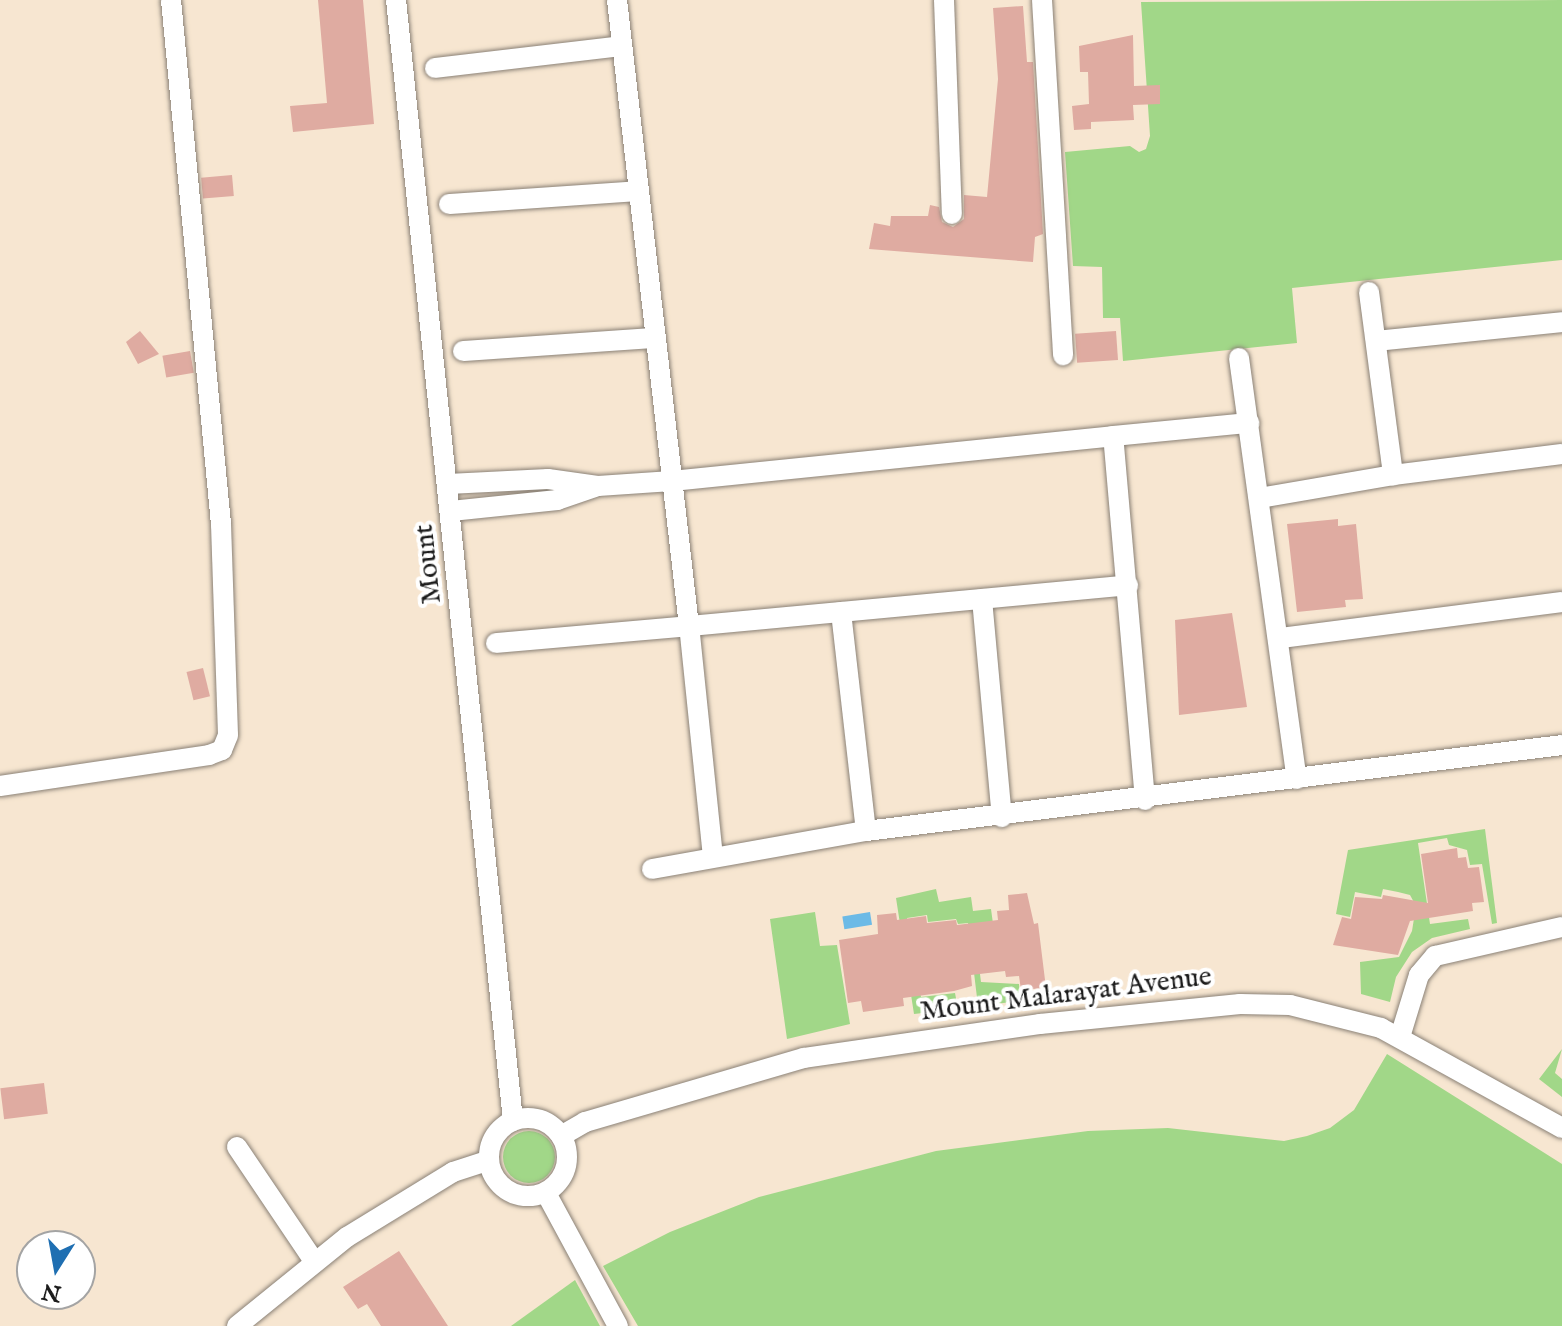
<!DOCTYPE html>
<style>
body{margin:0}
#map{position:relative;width:1562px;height:1326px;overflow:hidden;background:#f7e6d1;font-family:"IM FELL English",serif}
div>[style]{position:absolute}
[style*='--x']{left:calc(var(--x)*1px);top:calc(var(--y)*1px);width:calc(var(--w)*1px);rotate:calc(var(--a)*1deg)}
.green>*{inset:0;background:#a1d788}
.round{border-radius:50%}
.water>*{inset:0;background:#6cbae6;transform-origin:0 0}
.building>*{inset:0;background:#dfaba1;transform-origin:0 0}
.roads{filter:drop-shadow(0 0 2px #8a8176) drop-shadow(0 0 2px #8a8176)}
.street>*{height:20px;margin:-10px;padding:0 10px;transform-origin:10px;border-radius:10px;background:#fff}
.street>.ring{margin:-10px;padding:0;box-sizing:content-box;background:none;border:20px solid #fff;border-radius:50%}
span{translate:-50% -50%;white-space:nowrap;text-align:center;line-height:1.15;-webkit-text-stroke:8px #fff;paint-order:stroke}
.street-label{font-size:28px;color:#1c1c1c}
.north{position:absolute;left:16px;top:1230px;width:80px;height:80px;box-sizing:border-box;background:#fff;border:2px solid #a4a4a4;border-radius:50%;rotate:191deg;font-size:22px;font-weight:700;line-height:32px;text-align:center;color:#1c1c1c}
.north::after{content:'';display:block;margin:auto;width:28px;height:36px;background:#1f6fb2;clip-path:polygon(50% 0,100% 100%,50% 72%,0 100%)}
</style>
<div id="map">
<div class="green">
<div style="clip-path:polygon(1562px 0,1562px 260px,1292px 288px,1297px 343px,1123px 361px,1120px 318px,1103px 318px,1102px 267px,1073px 266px,1065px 152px,1130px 146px,1139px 152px,1146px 149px,1150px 136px,1141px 2px)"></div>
<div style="clip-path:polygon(1485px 829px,1497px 923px,1492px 924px,1482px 864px,1470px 865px,1467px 850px,1449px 845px,1447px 838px,1418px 843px,1430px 924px,1468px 919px,1470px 929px,1432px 938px,1412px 952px,1396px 977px,1390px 1002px,1361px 994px,1360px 962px,1399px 957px,1412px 931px,1416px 906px,1410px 895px,1398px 892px,1383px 889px,1381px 897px,1355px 892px,1350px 917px,1336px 914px,1348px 850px)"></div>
<div style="clip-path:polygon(936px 889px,939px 902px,971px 897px,973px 911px,991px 909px,994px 931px,975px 934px,981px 982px,1019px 984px,1020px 1001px,978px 1006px,968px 923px,958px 924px,956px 919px,928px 922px,927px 915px,907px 918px,921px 997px,955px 993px,958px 1009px,914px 1014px,896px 898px)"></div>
<div style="clip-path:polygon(815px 912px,820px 946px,837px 945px,850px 1024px,787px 1039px,770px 919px)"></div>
<div style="clip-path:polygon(1562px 1049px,1555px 1073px,1562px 1079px,1562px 1097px,1539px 1079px)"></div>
<div style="clip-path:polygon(1387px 1054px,1562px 1164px,1562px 1326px,638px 1326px,603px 1266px,670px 1232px,759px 1197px,936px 1151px,1088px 1131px,1168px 1128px,1284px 1141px,1307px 1136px,1330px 1128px,1354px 1110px)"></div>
<div class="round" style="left:503px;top:1131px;width:52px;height:52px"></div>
<div style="clip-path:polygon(575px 1280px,600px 1326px,511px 1326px)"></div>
</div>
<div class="water">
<div style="left:870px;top:912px;width:13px;height:28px;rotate:81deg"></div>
</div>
<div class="building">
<div style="clip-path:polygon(318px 0,363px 0,374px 124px,293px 132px,290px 106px,327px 103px)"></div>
<div style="clip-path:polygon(1023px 6px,1027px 62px,1033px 62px,1043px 234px,1035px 237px,1033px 262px,869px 249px,874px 223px,890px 226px,891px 216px,928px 216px,930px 205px,939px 207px,942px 222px,953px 227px,964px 219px,964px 195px,987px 197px,998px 79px,993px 8px)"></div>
<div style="clip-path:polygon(1133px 35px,1134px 86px,1160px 85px,1160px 104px,1133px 105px,1134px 120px,1091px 122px,1091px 129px,1074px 130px,1072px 106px,1089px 104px,1088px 72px,1080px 72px,1079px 46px)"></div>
<div style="left:232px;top:175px;width:21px;height:31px;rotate:85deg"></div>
<div style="clip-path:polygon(140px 331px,159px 354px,138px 364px,126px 342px)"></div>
<div style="left:1116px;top:331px;width:29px;height:41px;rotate:86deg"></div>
<div style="left:190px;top:351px;width:22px;height:28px;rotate:80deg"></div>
<div style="clip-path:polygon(1338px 519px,1338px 526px,1356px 524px,1363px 599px,1345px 600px,1346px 607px,1297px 612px,1287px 524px)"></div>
<div style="clip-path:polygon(1232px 613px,1247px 707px,1179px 715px,1175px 620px)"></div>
<div style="left:203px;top:668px;width:29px;height:17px;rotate:76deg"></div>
<div style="clip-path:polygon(1457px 848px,1458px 858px,1466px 857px,1468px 868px,1479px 867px,1484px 902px,1472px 903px,1473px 911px,1410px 921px,1398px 955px,1333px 945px,1342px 917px,1351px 919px,1355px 897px,1382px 899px,1383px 895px,1428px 903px,1421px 854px)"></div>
<div style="clip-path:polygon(1027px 893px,1034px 924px,1038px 923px,1046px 988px,1021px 990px,1019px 976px,1006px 977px,1005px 971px,971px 975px,972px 986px,954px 991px,903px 998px,904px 1006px,863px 1012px,861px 1001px,848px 1003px,839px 940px,878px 934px,877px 915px,896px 913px,897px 920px,926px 916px,927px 923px,956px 920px,957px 925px,998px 920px,997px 911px,1009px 910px,1008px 895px)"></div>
<div style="left:44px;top:1083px;width:31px;height:44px;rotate:83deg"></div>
<div style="clip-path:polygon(399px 1251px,448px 1326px,381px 1326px,367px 1304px,358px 1309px,343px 1287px)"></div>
</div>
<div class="roads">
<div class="street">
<div style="--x:396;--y:0;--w:1127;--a:84.04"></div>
<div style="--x:944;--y:0;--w:214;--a:87.9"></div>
<div style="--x:1042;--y:0;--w:356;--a:86.6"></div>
<div style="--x:435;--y:68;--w:188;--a:-6.7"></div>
<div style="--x:449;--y:204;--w:190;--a:-3.9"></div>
<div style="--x:1369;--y:292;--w:185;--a:82.5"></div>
<div style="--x:1393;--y:475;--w:170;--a:-7.1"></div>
<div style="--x:1376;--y:341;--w:187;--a:-5.8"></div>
<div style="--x:463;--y:351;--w:191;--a:-3.9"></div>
<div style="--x:1239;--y:358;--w:425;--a:82.2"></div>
<div style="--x:448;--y:484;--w:100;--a:-2.9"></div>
<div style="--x:548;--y:479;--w:50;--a:8"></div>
<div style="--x:598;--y:486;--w:74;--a:-3.9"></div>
<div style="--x:672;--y:481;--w:443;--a:-5.8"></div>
<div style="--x:1260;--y:498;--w:135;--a:-9.8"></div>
<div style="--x:451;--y:511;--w:107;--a:-5.9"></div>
<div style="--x:557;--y:500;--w:40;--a:-18.9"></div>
<div style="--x:982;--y:599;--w:219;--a:84.8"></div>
<div style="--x:841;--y:612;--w:220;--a:83.5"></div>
<div style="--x:1281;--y:638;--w:283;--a:-7.3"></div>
<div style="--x:496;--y:643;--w:194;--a:-5"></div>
<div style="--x:689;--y:626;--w:630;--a:-96.56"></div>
<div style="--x:0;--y:786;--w:211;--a:-8.4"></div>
<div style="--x:209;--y:755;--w:14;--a:-21"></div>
<div style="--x:222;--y:750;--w:16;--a:-68"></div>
<div style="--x:228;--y:735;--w:211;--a:-91.9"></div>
<div style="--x:221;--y:524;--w:526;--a:-95.45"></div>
<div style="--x:1145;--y:800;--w:365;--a:-95"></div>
<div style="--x:1113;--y:436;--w:137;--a:-5.5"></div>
<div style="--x:713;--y:857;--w:232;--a:-95.9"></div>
<div style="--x:689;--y:626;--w:441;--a:-5.3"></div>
<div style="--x:652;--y:869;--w:217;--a:-10.1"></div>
<div style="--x:866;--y:831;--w:701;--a:-7.04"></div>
<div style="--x:1400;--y:1037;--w:65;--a:-73"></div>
<div style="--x:1419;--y:975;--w:25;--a:-50"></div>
<div style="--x:1435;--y:956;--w:130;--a:-12.9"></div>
<div class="ring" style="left:489px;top:1118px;width:58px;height:58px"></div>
<div style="--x:561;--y:1136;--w:28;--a:-30"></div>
<div style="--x:585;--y:1122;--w:228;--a:-16.3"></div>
<div style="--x:804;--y:1058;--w:238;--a:-8.2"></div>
<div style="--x:1040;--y:1024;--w:201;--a:-5.7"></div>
<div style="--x:1240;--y:1004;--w:50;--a:1.1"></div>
<div style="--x:1290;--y:1005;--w:94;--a:14.2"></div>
<div style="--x:1381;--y:1028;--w:207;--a:28.9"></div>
<div style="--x:237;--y:1147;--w:138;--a:56"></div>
<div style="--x:546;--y:1193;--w:151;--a:61.6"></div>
<div style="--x:237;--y:1326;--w:141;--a:-39"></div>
<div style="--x:347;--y:1237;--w:124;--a:-31.5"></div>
<div style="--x:453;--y:1172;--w:38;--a:-18"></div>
</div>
</div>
<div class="street-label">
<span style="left:429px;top:564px;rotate:-96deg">Mount</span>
<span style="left:1066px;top:995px;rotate:-7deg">Mount Malarayat Avenue</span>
</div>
<div class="north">N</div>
</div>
